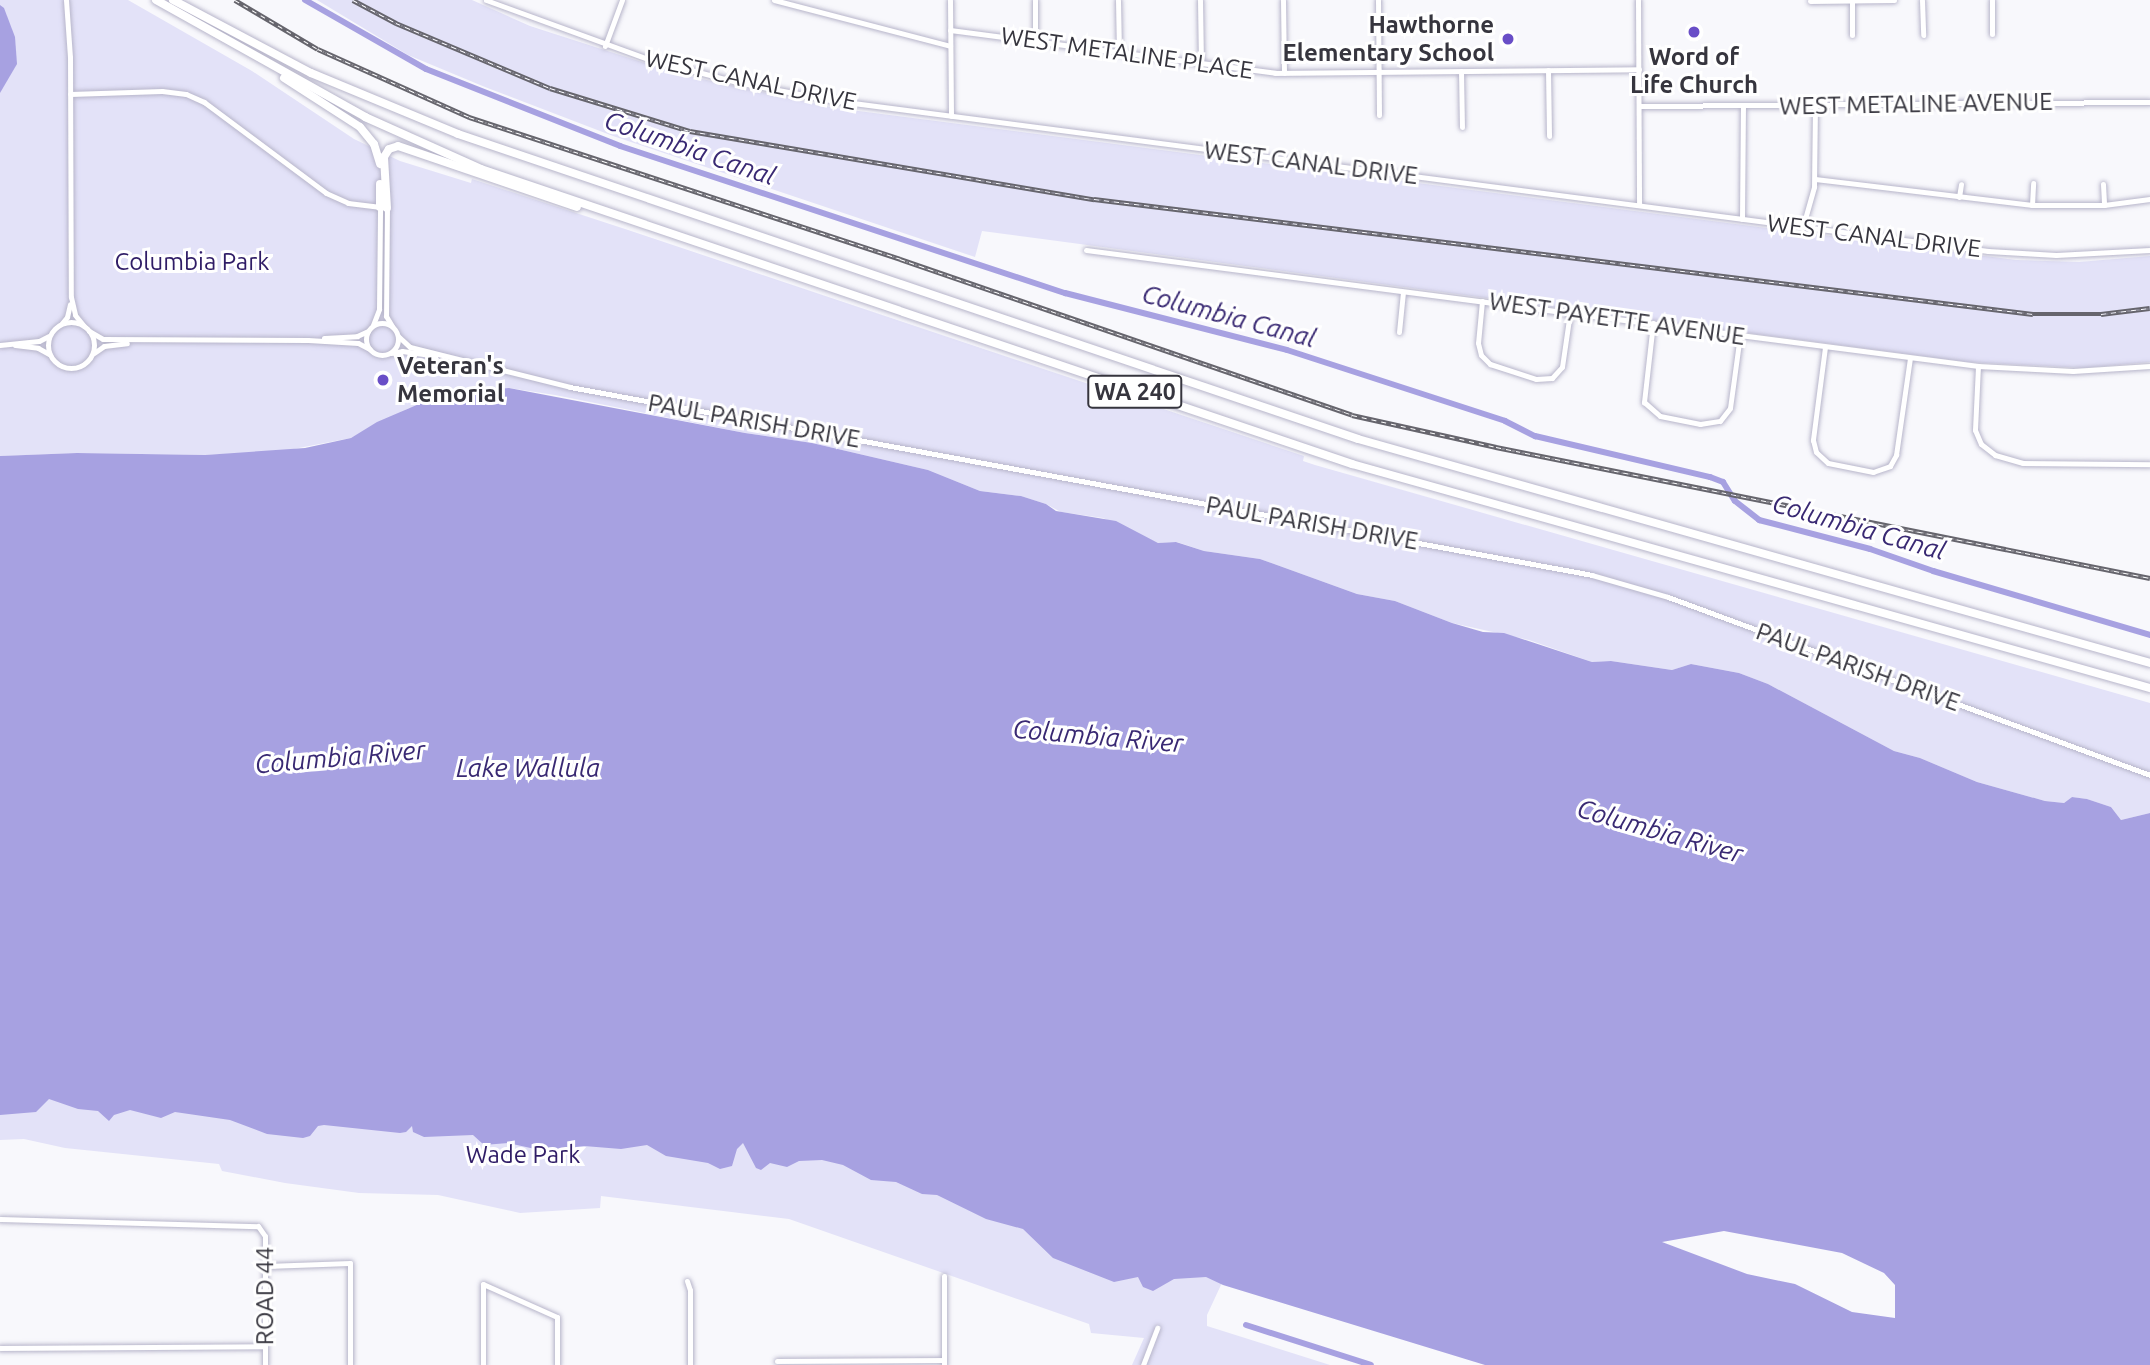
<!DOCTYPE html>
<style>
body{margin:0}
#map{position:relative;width:2150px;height:1365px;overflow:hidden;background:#f8f8fc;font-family:Ubuntu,sans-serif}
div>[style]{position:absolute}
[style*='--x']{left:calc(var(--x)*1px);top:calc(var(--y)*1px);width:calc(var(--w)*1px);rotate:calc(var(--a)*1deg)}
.green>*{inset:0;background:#e3e2f8}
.water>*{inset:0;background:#a7a1e1}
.canal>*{height:6px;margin:-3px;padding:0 3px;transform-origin:3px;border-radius:3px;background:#a7a1e1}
.roads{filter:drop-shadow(0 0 2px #b7b5ca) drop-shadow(0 0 2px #b7b5ca)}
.minor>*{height:5px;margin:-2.5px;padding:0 2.5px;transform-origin:2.5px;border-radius:2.5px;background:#fff}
.minor>.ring{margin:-2.5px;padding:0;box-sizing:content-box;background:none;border:5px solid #fff;border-radius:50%}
.highway>*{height:8px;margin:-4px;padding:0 4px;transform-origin:4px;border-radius:4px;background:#fff}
.rail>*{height:4.5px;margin-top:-2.25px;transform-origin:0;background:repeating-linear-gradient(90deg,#fff 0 5px,#66656d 0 10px);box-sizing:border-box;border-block:2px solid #66656d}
.dots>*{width:19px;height:19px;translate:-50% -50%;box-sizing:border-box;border:4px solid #fff;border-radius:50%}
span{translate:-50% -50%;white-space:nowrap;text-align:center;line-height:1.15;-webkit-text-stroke:6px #fff;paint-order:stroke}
.shield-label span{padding:2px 5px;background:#fff;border:2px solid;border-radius:5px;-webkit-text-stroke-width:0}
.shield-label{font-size:23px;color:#36353e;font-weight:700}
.poi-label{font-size:24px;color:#36353e;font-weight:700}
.right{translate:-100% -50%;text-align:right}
.left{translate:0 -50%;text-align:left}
.street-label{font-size:24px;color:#36353e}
.park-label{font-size:24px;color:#2f1c66}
.water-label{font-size:26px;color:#392973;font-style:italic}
</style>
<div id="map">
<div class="green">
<div style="clip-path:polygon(0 0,128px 0,252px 71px,354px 139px,400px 161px,471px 183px,472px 179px,628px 230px,1304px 456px,1303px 461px,1315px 465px,2150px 703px,2150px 813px,2121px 820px,2111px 807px,2087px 799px,2072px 797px,2064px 803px,2045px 801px,1977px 782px,1920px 758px,1894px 751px,1768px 684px,1739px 673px,1691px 664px,1672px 670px,1611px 661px,1592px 662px,1529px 640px,1452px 623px,1395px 601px,1357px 594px,1260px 559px,1204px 551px,1177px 542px,1158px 543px,1103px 518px,1061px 512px,1046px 504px,1021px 496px,980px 491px,928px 470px,812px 443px,745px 433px,555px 395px,509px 388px,454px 394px,407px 409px,351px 438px,283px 451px,205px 455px,77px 453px,0 456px)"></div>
<div style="clip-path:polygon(317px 0,472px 0,530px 26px,679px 74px,835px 108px,2016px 260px,2079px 262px,2150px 256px,2150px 362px,2084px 368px,1967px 362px,982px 231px,975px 257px,613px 136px,485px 87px,408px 55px)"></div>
<div style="clip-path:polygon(0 1083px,674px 1116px,1227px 1272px,1207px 1315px,1207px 1326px,1330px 1365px,1132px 1365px,1144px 1338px,1091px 1333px,1089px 1324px,789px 1219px,601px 1196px,600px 1208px,520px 1213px,438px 1195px,359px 1193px,285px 1183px,222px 1171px,219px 1164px,65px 1148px,24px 1139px,0 1140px)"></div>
</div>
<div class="water">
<div style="clip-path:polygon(0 5px,4px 8px,15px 37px,17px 64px,0 93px)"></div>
<div style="clip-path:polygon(evenodd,509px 388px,745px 433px,812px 443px,928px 470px,980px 491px,1021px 496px,1046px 504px,1056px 511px,1116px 521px,1158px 543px,1176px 542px,1204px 551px,1260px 559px,1357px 594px,1395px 601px,1452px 623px,1483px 632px,1504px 633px,1592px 662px,1611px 661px,1672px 670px,1691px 664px,1739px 673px,1768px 684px,1894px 751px,1920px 758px,1977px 782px,2045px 801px,2064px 803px,2072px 797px,2087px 799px,2111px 807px,2121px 820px,2150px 813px,2150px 1365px,1485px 1365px,1223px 1285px,1206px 1277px,1174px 1279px,1153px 1291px,1143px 1287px,1138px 1277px,1114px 1282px,1053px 1258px,1023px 1229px,986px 1219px,937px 1195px,922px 1194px,896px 1182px,871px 1180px,843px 1165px,822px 1160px,799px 1161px,787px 1167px,770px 1163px,761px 1170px,756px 1168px,743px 1143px,737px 1149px,732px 1166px,720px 1169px,708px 1163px,666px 1156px,647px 1145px,621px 1149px,584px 1146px,544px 1151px,508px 1143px,484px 1145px,473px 1135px,424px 1137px,413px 1132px,412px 1126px,406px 1132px,400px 1133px,324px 1125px,318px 1126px,310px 1136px,303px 1138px,267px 1134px,230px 1120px,175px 1112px,161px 1118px,130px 1110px,114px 1115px,109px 1121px,98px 1111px,78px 1109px,49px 1099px,36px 1112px,0 1115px,0 456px,77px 453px,205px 455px,305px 448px,351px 438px,377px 422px,419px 404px,471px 391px,509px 388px,1724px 1231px,1842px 1253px,1884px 1273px,1895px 1285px,1895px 1318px,1852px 1312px,1795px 1284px,1747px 1274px,1662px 1242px,1724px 1231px)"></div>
</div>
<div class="canal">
<div style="--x:305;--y:0;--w:139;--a:29.7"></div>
<div style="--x:426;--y:69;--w:209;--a:21.6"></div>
<div style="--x:620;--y:146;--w:469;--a:18.3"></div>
<div style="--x:1065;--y:293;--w:229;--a:14.4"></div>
<div style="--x:1287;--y:350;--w:229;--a:18"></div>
<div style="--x:1505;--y:421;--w:34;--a:27"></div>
<div style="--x:1535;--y:436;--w:180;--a:13.2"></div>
<div style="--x:1710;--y:477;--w:14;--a:21"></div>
<div style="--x:1723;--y:482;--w:22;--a:58"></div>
<div style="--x:1735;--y:501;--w:31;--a:38"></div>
<div style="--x:1759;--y:520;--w:115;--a:14.6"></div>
<div style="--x:1870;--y:549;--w:67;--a:19.2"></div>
<div style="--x:1933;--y:571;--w:226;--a:16.4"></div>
<div style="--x:1246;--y:1325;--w:131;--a:17.7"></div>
</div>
<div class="roads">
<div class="minor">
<div style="--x:66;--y:0;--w:57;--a:86"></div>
<div style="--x:70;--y:57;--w:240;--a:89.8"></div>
<div style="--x:71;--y:297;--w:18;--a:77"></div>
<div style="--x:75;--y:315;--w:14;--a:51"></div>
<div style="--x:486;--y:0;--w:172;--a:20"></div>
<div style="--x:648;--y:59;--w:91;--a:14.6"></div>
<div style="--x:736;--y:82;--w:96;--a:10.8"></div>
<div style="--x:830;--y:100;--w:1168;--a:7.43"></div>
<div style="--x:1988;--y:251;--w:68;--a:3.4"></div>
<div style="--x:2056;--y:255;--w:94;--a:-3"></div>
<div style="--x:774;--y:0;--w:182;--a:14.6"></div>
<div style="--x:950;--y:0;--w:116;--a:89.5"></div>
<div style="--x:1035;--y:0;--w:41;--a:90"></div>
<div style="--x:1118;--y:0;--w:52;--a:88.9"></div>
<div style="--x:1200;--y:0;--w:63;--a:89.1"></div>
<div style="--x:1283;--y:0;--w:73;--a:89.2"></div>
<div style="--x:1378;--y:0;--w:115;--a:89.5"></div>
<div style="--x:1638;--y:0;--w:205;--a:89.7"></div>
<div style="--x:1852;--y:0;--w:35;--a:90"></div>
<div style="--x:1922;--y:0;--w:35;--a:88"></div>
<div style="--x:1992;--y:0;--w:34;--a:90"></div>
<div style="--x:1810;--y:1;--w:84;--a:-0.7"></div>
<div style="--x:950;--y:30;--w:328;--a:7.5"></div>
<div style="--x:1275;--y:73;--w:364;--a:-0.6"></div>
<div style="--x:605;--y:46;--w:49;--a:-69.7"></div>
<div style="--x:1548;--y:70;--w:66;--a:89.1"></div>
<div style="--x:1461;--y:71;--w:56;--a:89"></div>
<div style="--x:70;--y:94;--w:92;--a:-1.9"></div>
<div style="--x:162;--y:91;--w:24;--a:7"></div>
<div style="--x:186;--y:94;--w:20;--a:24"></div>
<div style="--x:204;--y:102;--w:152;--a:36.7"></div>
<div style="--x:326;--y:193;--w:24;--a:24"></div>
<div style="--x:348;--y:203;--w:39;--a:7"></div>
<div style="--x:387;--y:208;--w:108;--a:90.5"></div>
<div style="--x:386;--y:316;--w:12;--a:59"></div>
<div style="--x:1639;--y:106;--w:511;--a:-0.45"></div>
<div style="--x:1815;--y:179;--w:219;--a:6.8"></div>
<div style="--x:2032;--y:205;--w:72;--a:0"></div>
<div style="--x:2104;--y:205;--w:46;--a:-7.4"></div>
<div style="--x:2103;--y:184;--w:21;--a:87"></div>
<div style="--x:1959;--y:197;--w:13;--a:-81"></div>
<div style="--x:2032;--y:205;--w:22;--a:-87"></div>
<div style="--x:1742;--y:219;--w:114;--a:-89.5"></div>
<div style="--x:1803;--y:226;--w:41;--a:-74.2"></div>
<div style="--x:1814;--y:187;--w:82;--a:-89.3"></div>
<div style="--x:1086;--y:250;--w:900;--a:7.41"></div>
<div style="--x:1978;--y:366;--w:95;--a:3"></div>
<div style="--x:2073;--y:371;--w:77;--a:-3.7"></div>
<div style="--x:1482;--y:301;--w:42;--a:95.4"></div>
<div style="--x:1478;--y:343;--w:12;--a:76"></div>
<div style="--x:1481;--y:355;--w:13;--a:45"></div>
<div style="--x:1490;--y:364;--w:48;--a:18.1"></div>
<div style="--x:1536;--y:379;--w:16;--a:-4"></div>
<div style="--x:1552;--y:378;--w:15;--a:-48"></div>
<div style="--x:1562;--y:367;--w:56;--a:-81.7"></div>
<div class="ring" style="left:48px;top:322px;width:41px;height:41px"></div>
<div style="--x:62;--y:323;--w:8;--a:-50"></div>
<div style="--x:67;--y:317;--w:13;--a:-77"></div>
<div style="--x:1653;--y:323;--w:80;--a:96.5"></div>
<div style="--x:1644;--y:402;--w:21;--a:41"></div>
<div style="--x:1660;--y:416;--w:41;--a:11.3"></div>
<div style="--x:1700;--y:424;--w:20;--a:-9"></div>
<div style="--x:1720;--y:421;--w:16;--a:-52"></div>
<div style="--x:1730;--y:408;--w:74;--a:-82.2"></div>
<div class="ring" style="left:366px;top:323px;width:27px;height:27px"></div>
<div style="--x:373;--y:325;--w:17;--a:-69"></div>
<div style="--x:379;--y:309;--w:102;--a:-89.4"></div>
<div style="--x:89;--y:331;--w:16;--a:30"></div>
<div style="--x:103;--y:339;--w:205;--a:0.3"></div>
<div style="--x:308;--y:340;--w:50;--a:3.4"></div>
<div style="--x:358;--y:343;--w:13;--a:27"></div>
<div style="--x:1399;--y:332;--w:40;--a:-84.3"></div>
<div style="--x:398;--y:336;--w:16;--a:43"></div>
<div style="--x:410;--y:347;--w:165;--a:14"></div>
<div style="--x:570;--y:387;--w:1039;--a:10.42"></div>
<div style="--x:1592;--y:575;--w:79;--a:16.1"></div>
<div style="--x:1668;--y:597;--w:514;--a:20.27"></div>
<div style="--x:324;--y:338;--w:33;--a:-3"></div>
<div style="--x:357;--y:336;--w:12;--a:-24"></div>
<div style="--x:0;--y:345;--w:39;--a:-6"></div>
<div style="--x:39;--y:341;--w:11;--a:-27"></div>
<div style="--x:15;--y:345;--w:23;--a:7"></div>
<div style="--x:38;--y:348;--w:13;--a:29"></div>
<div style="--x:1825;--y:347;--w:94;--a:97.4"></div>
<div style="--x:1813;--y:440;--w:12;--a:76"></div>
<div style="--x:1816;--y:452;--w:16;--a:43"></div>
<div style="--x:1828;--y:463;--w:46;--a:11.3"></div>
<div style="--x:1873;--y:472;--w:18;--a:-19"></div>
<div style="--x:1890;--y:466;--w:13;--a:-61"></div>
<div style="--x:1896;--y:455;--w:98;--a:-81.8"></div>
<div style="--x:94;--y:353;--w:12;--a:-35"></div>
<div style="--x:104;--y:346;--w:23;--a:-7"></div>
<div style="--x:391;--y:353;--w:11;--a:-10"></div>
<div style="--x:402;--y:351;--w:34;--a:8"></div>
<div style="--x:1978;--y:366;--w:64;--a:92.7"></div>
<div style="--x:1975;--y:430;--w:15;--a:67"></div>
<div style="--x:1981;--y:444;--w:18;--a:38"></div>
<div style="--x:1995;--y:455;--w:29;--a:16"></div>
<div style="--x:2023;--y:463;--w:127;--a:0.5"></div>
<div style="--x:0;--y:1219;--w:258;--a:1.6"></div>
<div style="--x:258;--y:1226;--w:12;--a:55"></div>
<div style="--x:265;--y:1236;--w:129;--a:90"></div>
<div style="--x:266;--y:1266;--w:84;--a:-2"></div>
<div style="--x:350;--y:1263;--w:102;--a:90"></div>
<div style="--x:687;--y:1281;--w:9;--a:72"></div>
<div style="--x:690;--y:1290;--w:75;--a:90"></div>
<div style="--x:0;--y:1348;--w:265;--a:-0.4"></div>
<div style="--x:777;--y:1361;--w:167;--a:-0.3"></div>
<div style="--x:483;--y:1365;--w:81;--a:-90"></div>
<div style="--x:483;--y:1284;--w:81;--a:24"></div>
<div style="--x:557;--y:1317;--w:48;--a:90"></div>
<div style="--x:944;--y:1365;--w:89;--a:-90"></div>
<div style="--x:1143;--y:1365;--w:40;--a:-69"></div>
</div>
<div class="highway">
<div style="--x:156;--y:0;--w:240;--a:29.2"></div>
<div style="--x:365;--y:117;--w:127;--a:24.1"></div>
<div style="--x:481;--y:169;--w:920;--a:18.71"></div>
<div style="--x:1352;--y:464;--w:829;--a:15.68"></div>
<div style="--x:173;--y:0;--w:156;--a:27.9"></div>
<div style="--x:311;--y:73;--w:159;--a:22.5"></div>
<div style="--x:458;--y:134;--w:950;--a:18.72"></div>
<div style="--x:1358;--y:439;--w:823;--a:15.79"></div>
<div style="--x:284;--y:78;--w:90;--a:32.8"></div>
<div style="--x:360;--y:127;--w:22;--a:51"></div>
<div style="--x:374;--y:144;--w:21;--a:73"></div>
<div style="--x:380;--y:207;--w:23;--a:-90"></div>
<div style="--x:387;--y:208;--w:51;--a:-93.4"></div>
<div style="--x:384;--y:157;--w:9;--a:-58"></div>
<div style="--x:389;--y:149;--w:9;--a:-18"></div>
<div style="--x:398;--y:146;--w:189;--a:18.8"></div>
</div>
</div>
<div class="rail">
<div style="--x:235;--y:0;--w:96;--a:30.6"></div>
<div style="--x:318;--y:49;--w:166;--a:24.2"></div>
<div style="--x:469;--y:117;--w:454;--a:18.2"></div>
<div style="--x:900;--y:259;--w:478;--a:19"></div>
<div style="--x:1352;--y:415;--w:148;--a:12.5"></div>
<div style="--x:1496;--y:447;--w:667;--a:11.33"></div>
<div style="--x:353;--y:0;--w:49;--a:28.1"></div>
<div style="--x:396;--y:23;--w:167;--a:22.9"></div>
<div style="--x:550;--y:88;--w:146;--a:17.1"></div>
<div style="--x:690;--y:131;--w:410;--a:9.6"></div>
<div style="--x:1094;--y:199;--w:946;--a:6.98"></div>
<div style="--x:2033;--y:314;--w:68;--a:0"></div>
<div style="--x:2101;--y:314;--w:49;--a:-7"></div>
</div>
<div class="dots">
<div style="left:1694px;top:32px;background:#694ec7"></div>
<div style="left:1508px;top:39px;background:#694ec7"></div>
<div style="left:383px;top:380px;background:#694ec7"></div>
</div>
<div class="shield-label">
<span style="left:1135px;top:392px">WA 240</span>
</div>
<div class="poi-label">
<span class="right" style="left:1494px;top:39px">Hawthorne<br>Elementary School</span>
<span style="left:1694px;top:71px">Word of<br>Life Church</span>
<span class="left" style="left:397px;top:380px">Veteran's<br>Memorial</span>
</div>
<div class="street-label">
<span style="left:1127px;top:53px;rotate:8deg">WEST METALINE PLACE</span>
<span style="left:751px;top:80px;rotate:12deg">WEST CANAL DRIVE</span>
<span style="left:1916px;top:104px;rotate:-1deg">WEST METALINE AVENUE</span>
<span style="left:1311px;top:163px;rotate:7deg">WEST CANAL DRIVE</span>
<span style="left:1874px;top:236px;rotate:7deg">WEST CANAL DRIVE</span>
<span style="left:1617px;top:319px;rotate:8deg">WEST PAYETTE AVENUE</span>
<span style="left:754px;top:421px;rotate:10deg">PAUL PARISH DRIVE</span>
<span style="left:1312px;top:523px;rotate:10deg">PAUL PARISH DRIVE</span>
<span style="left:1858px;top:667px;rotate:20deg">PAUL PARISH DRIVE</span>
<span style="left:265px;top:1296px;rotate:-90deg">ROAD 44</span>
</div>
<div class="park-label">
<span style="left:192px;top:262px">Columbia Park</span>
<span style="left:523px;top:1155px">Wade Park</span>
</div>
<div class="water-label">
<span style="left:690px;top:148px;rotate:19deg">Columbia Canal</span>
<span style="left:1229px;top:316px;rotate:15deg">Columbia Canal</span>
<span style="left:1859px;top:527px;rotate:16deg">Columbia Canal</span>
<span style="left:1098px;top:736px;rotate:5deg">Columbia River</span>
<span style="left:340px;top:757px;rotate:-5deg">Columbia River</span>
<span style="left:528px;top:768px">Lake Wallula</span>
<span style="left:1660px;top:831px;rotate:16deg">Columbia River</span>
</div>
</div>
